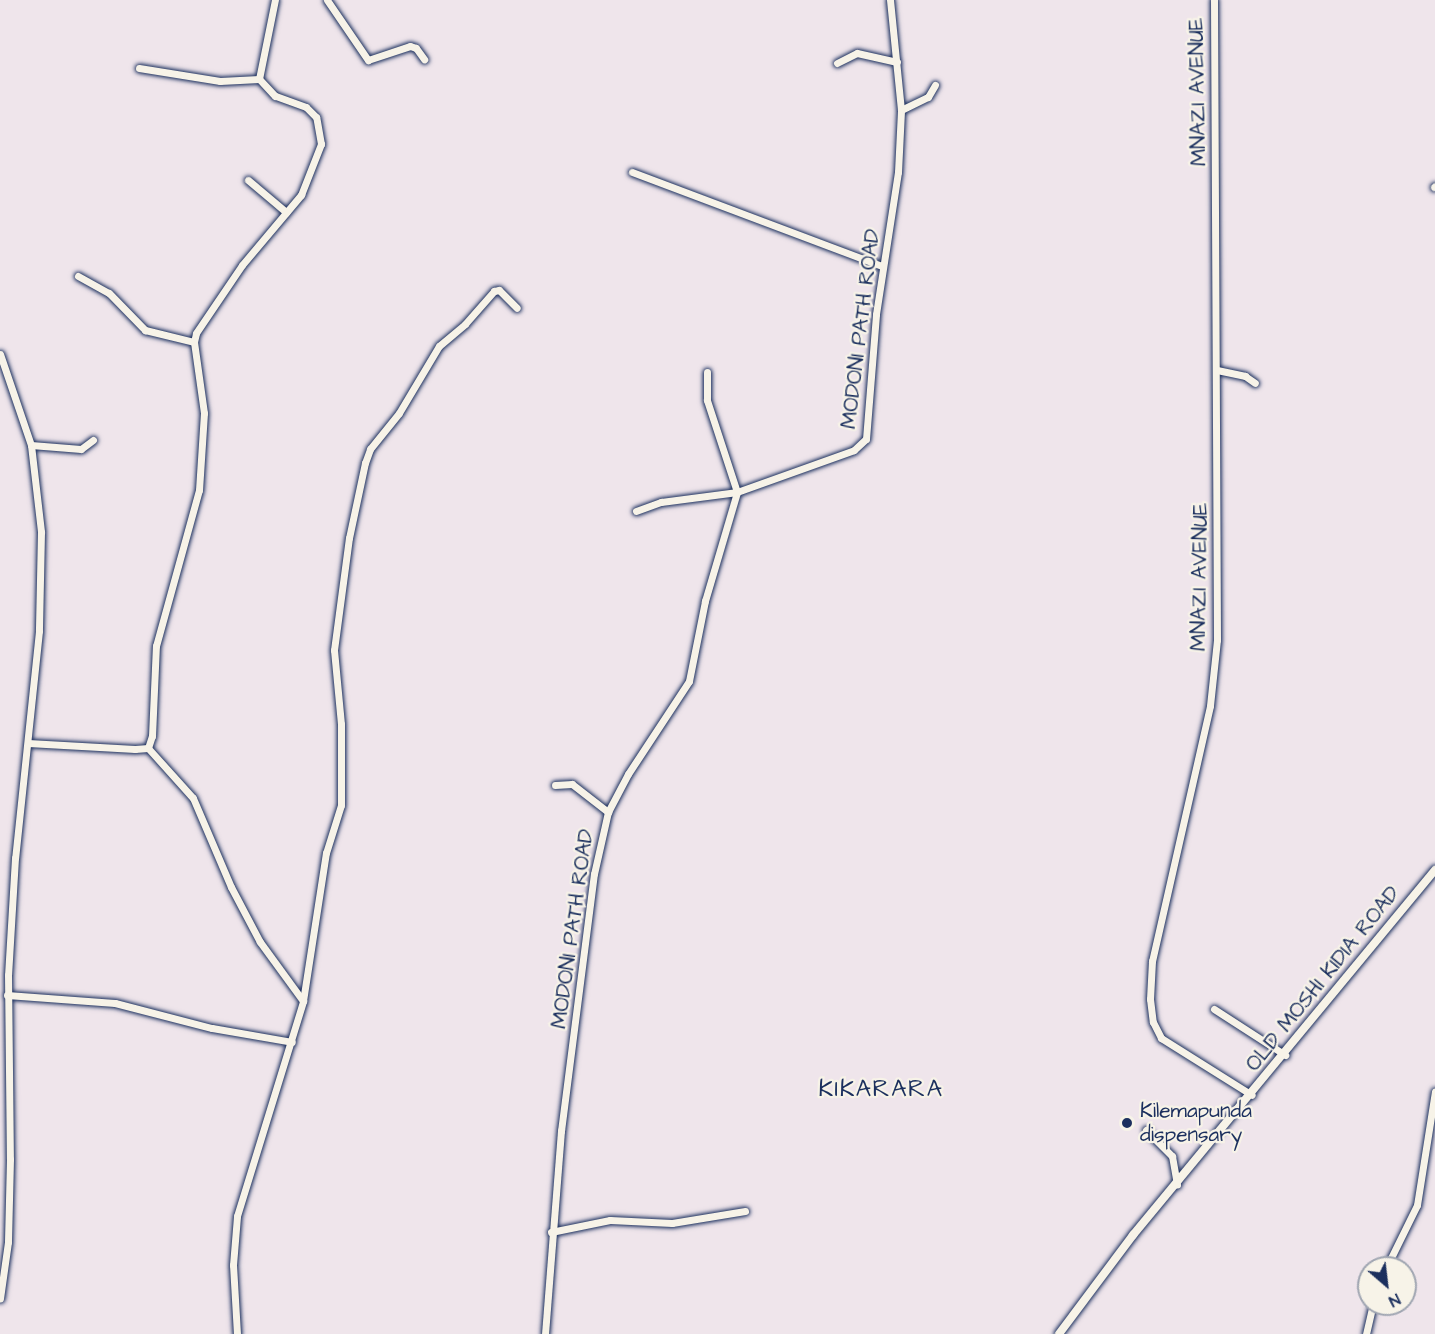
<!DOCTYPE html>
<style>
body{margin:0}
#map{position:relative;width:1435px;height:1334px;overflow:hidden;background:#efe5eb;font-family:"Architects Daughter",sans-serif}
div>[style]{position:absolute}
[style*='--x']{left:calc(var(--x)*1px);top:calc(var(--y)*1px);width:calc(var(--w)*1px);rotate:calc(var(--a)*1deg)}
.roads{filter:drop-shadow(0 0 2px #1b2f5e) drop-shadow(0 0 2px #1b2f5e)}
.minor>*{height:7px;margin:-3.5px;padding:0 3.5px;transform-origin:3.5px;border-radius:3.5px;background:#f7f3e8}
.tertiary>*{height:8px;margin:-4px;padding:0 4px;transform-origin:4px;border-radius:4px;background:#f7f3e8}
.dots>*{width:16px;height:16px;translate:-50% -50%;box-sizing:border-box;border:3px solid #f7f3e8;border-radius:50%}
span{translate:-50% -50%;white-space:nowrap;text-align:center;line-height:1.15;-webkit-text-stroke:4.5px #f7f3e8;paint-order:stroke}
.street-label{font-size:21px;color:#1b2f5e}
.poi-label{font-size:21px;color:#1b2f5e}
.left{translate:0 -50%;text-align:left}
.quarter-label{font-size:24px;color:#1b2f5e;letter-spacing:1.5px}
.north{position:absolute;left:1357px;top:1256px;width:60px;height:60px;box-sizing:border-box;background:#f7f3e8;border:2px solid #9fa5b1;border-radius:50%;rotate:152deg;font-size:16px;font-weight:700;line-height:24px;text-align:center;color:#1b2f5e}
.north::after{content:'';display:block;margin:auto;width:21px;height:27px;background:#1b2f5e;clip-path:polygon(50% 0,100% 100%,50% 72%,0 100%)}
</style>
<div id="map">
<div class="roads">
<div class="minor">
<div style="--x:327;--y:0;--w:73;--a:55.7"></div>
<div style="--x:368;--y:60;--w:44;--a:-18.4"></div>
<div style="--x:410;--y:46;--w:6;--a:18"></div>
<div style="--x:416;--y:48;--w:14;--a:54"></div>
<div style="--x:1214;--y:0;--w:640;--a:89.73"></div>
<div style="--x:1217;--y:640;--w:66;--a:96.1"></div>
<div style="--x:1210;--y:706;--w:262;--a:102.8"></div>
<div style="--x:1152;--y:961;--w:38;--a:93"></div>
<div style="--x:1150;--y:999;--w:23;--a:83"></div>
<div style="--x:1153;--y:1022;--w:18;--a:63"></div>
<div style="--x:1161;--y:1038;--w:107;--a:32.1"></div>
<div style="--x:837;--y:63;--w:22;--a:-27"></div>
<div style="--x:857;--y:53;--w:41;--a:12.7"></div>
<div style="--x:139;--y:68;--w:82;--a:9.1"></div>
<div style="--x:220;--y:81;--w:39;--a:-3"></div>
<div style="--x:901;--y:110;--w:30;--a:-26"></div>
<div style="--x:928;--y:97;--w:14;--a:-60"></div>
<div style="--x:632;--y:172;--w:267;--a:20.6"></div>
<div style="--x:248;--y:180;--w:50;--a:40.1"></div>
<div style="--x:1434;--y:187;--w:1;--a:-45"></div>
<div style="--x:78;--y:276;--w:35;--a:29"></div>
<div style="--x:109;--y:293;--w:52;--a:45.8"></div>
<div style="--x:145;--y:330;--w:50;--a:13.8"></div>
<div style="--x:0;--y:354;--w:96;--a:71.2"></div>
<div style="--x:31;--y:445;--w:88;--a:83.4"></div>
<div style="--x:41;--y:532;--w:99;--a:91.2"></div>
<div style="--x:39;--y:631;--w:228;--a:96"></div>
<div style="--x:15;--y:858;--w:117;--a:93.4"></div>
<div style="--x:8;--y:975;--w:184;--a:89.4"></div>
<div style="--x:10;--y:1159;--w:83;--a:91.4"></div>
<div style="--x:8;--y:1242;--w:57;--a:98.1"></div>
<div style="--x:1217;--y:370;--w:29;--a:12"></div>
<div style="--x:1245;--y:376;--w:12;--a:35"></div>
<div style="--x:31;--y:445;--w:50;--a:4.6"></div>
<div style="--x:81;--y:449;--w:15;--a:-37"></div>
<div style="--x:636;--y:511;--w:27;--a:-20"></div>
<div style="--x:661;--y:502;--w:77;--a:-7.5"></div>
<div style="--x:737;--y:492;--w:97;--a:-108.1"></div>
<div style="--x:707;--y:400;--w:28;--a:-90"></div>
<div style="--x:28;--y:743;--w:107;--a:3.2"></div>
<div style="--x:135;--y:749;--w:13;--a:-4"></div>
<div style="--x:148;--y:748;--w:13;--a:-72"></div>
<div style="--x:152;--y:736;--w:90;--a:-87.5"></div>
<div style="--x:156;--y:646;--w:162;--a:-74.6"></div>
<div style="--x:199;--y:490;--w:77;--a:-86.3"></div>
<div style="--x:204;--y:413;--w:72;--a:-98"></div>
<div style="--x:194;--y:342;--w:9;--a:-77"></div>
<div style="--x:196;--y:333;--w:82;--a:-55.9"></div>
<div style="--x:242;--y:265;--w:92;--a:-49.9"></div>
<div style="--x:301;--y:195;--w:55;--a:-68.6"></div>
<div style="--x:321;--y:144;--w:27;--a:-100"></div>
<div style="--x:316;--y:117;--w:14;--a:-135"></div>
<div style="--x:306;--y:107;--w:33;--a:-160"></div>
<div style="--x:275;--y:96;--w:23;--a:-133"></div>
<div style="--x:259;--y:79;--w:81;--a:-78.6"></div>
<div style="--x:148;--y:748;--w:67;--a:48"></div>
<div style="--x:193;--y:798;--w:97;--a:66.9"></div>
<div style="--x:231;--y:887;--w:62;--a:62.2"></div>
<div style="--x:260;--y:942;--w:73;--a:53.9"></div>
<div style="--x:555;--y:785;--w:17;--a:-3"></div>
<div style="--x:572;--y:784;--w:46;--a:37.9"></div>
<div style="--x:7;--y:995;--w:108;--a:4.2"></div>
<div style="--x:115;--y:1003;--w:100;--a:14.5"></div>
<div style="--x:212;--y:1028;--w:81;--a:9.9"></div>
<div style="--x:1214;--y:1009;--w:85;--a:32.9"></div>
<div style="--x:1146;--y:1130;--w:37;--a:45"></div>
<div style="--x:1172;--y:1156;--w:29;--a:80"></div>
<div style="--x:551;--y:1232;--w:60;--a:-11.5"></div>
<div style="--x:610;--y:1220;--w:62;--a:2.8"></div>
<div style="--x:672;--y:1223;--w:74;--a:-9.3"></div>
<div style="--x:1386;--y:1268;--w:70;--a:-63.8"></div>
<div style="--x:1417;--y:1205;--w:115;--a:-81"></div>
<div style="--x:237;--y:1334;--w:69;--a:-93.3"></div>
<div style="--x:233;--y:1265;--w:49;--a:-85.3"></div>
<div style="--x:237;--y:1216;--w:225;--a:-72.9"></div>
<div style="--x:303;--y:1001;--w:150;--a:-81.2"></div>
<div style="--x:326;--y:853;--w:50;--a:-72.6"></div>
<div style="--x:341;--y:805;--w:81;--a:-90"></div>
<div style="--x:341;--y:724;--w:74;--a:-95.4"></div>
<div style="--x:334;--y:650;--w:113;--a:-82.4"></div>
<div style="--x:349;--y:538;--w:77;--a:-78"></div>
<div style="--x:365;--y:463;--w:15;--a:-70"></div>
<div style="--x:370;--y:449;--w:46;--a:-51.1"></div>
<div style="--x:399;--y:413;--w:78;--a:-59.2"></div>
<div style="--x:439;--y:346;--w:34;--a:-40"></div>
<div style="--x:465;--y:324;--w:44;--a:-48.7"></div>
<div style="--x:494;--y:291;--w:5;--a:-11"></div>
<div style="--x:499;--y:290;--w:25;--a:45"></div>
<div style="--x:545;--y:1334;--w:204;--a:-85.5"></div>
<div style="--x:561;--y:1131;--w:259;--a:-82.7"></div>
<div style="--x:594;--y:874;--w:64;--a:-77.3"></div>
<div style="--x:608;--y:812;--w:43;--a:-62.2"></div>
<div style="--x:628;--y:774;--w:111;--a:-56.7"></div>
<div style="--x:689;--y:681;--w:82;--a:-78.7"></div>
<div style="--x:705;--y:601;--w:114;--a:-73.6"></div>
<div style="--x:737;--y:492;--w:124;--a:-19.7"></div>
<div style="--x:854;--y:450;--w:16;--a:-43"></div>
<div style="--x:866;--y:439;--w:125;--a:-85.4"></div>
<div style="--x:876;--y:314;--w:144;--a:-81.2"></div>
<div style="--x:898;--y:172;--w:62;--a:-87.2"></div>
<div style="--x:901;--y:110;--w:111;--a:-95.7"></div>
<div style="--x:1366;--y:1334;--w:31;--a:-77"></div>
</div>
<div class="tertiary">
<div style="--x:1059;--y:1334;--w:124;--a:-53.2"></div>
<div style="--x:1133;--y:1235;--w:474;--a:-50.4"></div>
</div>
</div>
<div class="dots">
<div style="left:1127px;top:1123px;background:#1b2f5e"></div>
</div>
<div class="street-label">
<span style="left:1198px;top:92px;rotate:-91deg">MNAZI AVENUE</span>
<span style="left:861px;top:329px;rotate:-83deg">MODONI PATH ROAD</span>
<span style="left:1200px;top:577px;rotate:-89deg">MNAZI AVENUE</span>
<span style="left:573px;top:929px;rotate:-82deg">MODONI PATH ROAD</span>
<span style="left:1323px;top:979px;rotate:-51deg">OLD MOSHI KIDIA ROAD</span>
</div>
<div class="poi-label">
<span class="left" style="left:1140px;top:1123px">Kilemapunda<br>dispensary</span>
</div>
<div class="quarter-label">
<span style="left:881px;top:1090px">KIKARARA</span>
</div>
<div class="north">N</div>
</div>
